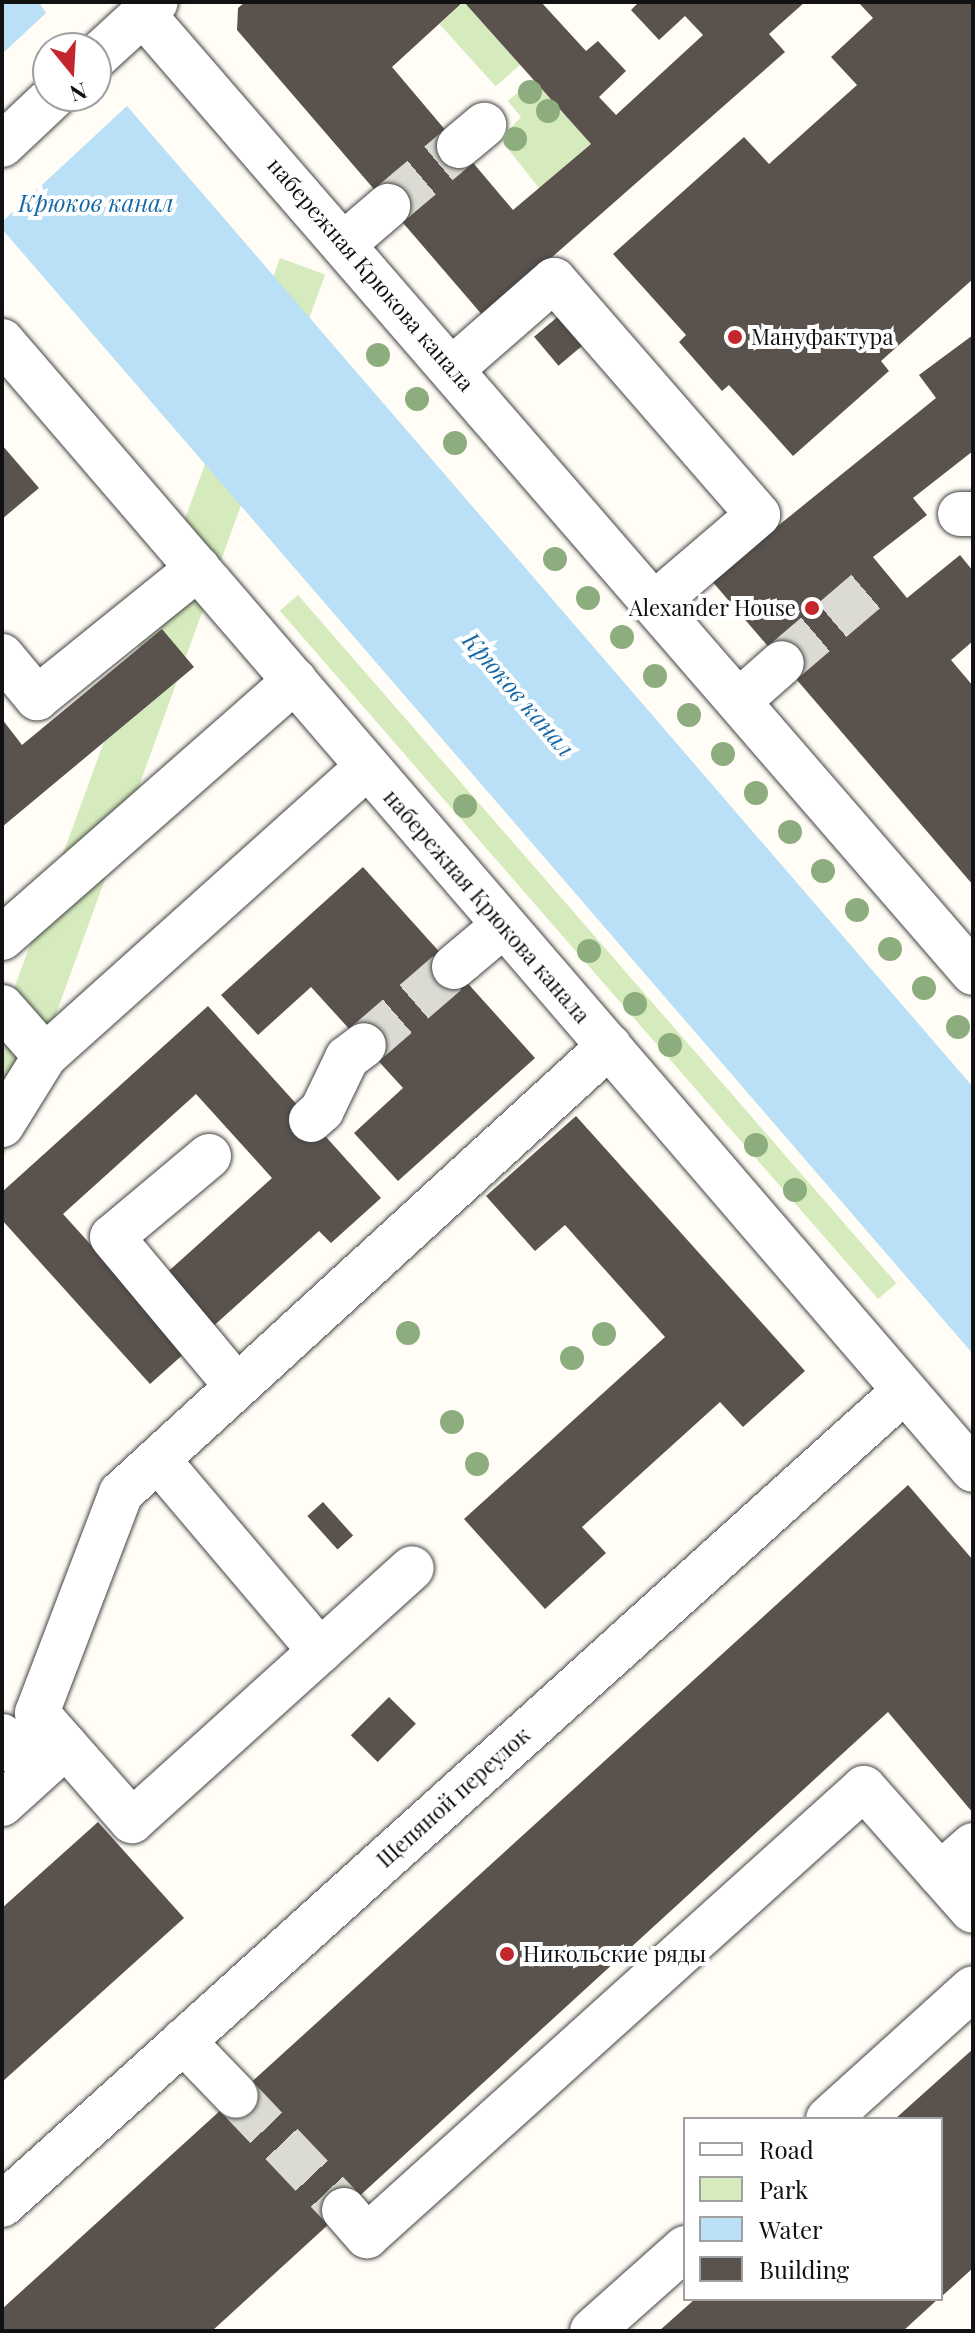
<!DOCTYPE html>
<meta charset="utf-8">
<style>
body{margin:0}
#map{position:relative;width:975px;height:2333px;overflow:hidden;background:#fffdf5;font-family:"Playfair Display",serif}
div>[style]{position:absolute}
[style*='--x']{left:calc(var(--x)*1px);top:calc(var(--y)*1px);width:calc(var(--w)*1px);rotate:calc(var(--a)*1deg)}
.green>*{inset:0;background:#d5ebbd;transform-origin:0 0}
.water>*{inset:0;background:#b9e0f7}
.pier>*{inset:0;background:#fffdf5}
.building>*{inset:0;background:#5a524d;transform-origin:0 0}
.minor-tunnel>*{height:44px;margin-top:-22px;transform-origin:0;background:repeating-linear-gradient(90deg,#dbdad3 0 44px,transparent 0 66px)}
.roads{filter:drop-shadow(0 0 2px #444) drop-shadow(0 0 2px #444)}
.minor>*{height:44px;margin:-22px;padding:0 22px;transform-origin:22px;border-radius:22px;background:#fff}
.trees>*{width:24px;height:24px;margin:-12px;border-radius:50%;background:#8dad7f}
.dots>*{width:22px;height:22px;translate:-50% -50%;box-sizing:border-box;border:4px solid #fff;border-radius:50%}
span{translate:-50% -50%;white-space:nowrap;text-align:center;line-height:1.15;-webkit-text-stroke:8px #fff;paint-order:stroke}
.street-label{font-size:22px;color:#111}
.poi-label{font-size:22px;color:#111}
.left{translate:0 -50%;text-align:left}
.right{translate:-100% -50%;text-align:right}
.water-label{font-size:24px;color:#1768a6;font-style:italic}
.frame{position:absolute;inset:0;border:4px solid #111;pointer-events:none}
.legend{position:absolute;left:683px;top:2117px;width:260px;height:184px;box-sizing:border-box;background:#fff;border:2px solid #a0a0a0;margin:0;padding:10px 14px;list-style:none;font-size:24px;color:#111}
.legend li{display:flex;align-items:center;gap:16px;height:40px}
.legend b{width:40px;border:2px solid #a0a0a0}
.north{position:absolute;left:32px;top:32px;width:80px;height:80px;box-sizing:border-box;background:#fff;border:2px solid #a0a0a0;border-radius:50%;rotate:162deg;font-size:22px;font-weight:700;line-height:32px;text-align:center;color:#111}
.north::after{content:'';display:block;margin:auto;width:28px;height:36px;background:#c4262e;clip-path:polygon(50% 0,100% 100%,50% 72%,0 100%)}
</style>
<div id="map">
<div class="green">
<div style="left:464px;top:2px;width:84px;height:33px;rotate:48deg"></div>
<div style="clip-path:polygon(533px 79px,591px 144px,539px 188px,504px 144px,504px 135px,521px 117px,508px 101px)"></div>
<div style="left:280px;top:258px;width:48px;height:1062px;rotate:20deg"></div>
<div style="left:298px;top:595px;width:912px;height:24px;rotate:49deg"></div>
</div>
<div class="water">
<div style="clip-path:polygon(2px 2px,39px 2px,46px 13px,48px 96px,96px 96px,96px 70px,973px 1087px,973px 1354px,2px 229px)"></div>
</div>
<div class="pier">
<div style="clip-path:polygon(46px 13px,77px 48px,48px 48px,48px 96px,96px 96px,96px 70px,128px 105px,2px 222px,2px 54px)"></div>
</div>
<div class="building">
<div style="clip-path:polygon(245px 2px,463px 2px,392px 67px,513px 210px,591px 144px,464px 2px,541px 2px,586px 51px,598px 41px,626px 71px,599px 97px,616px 115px,703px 35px,685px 16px,659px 40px,631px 10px,639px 2px,805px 2px,769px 34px,785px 52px,484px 317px,237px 30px,238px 8px)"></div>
<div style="clip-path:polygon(858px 2px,973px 2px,973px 279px,881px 361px,889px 371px,793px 456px,729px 385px,722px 391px,679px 342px,686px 335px,613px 254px,744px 137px,769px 164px,857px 85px,831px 57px,873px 18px)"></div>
<div style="left:567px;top:309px;width:38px;height:43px;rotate:50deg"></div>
<div style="clip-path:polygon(973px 335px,973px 451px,913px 498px,927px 515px,873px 557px,907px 598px,960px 555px,973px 571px,973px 641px,951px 660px,973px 686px,973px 885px,711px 580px,936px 398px,919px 375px)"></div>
<div style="clip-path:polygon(2px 445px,39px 488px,2px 519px)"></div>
<div style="clip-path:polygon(162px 629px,194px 667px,2px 827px,2px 719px,22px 745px)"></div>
<div style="clip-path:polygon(363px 867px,535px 1058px,398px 1181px,354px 1133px,403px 1088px,311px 987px,258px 1035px,221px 995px)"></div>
<div style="clip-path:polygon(208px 1006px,381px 1198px,331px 1243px,319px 1231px,209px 1330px,162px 1277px,272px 1178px,196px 1094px,63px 1214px,187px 1351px,150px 1384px,2px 1220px,2px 1192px)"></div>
<div style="clip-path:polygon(576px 1116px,805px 1371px,743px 1427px,720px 1402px,582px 1527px,606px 1553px,545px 1609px,464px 1519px,665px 1337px,565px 1225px,535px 1251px,486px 1196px)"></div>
<div style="clip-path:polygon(908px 1485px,973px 1560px,973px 1813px,888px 1712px,212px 2331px,2px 2331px,2px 2309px)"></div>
<div style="left:323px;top:1502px;width:45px;height:21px;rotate:48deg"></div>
<div style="left:389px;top:1697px;width:38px;height:54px;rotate:45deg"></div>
<div style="clip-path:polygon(98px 1822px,184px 1918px,2px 2082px,2px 1908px)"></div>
<div style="clip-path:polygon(973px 2049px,973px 2268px,941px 2297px,941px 2119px,895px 2119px)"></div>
<div style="clip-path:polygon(695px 2299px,938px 2299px,903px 2331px,659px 2331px)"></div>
</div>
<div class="minor-tunnel">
<div style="--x:388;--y:206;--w:93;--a:-40.2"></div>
<div style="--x:782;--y:663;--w:117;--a:-40.5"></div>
<div style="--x:364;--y:1045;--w:119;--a:-40.9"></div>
<div style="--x:236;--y:2096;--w:157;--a:46.5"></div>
</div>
<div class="roads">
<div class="minor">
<div style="--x:143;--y:14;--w:1268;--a:49.12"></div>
<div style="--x:96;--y:57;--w:81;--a:-42.5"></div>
<div style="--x:2;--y:145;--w:71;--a:-43.3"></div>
<div style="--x:459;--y:146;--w:33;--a:-40"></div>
<div style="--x:345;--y:243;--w:57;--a:-40.7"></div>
<div style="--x:2;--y:341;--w:1489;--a:49.3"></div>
<div style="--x:453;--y:368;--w:134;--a:-41.1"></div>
<div style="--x:554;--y:280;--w:311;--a:49"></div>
<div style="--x:758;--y:515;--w:135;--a:139.5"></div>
<div style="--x:960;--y:514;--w:13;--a:0"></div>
<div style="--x:2;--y:656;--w:55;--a:50.2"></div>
<div style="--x:37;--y:698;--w:207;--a:-38.9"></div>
<div style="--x:739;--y:701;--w:57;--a:-41.5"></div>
<div style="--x:2;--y:938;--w:390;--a:-41.3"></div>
<div style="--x:454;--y:967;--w:65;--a:-40"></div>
<div style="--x:2;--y:1007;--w:65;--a:48.7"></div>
<div style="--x:311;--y:1120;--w:15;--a:-42"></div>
<div style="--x:322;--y:1110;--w:58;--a:-64.3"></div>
<div style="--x:347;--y:1058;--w:21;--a:-37"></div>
<div style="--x:2;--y:1125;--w:81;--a:-58.1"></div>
<div style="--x:45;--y:1056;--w:433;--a:-41.9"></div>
<div style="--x:209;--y:1156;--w:126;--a:140.1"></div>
<div style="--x:112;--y:1237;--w:192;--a:50.1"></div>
<div style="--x:159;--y:1461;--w:249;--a:49.7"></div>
<div style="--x:2;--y:1736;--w:50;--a:47.4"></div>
<div style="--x:66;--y:1746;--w:100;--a:48.7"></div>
<div style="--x:132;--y:1821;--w:377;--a:-42.1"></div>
<div style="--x:2;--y:1804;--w:86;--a:-42.2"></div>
<div style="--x:66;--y:1746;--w:44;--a:-131.3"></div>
<div style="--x:37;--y:1713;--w:235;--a:-69.1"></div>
<div style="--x:121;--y:1493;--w:662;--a:-42.49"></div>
<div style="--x:940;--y:1874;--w:44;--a:-41.3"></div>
<div style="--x:183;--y:2041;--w:76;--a:46.1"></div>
<div style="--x:828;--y:2119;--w:195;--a:-42.1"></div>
<div style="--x:2;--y:2205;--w:1215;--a:-42.06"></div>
<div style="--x:344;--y:2210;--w:35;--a:49"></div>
<div style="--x:367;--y:2236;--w:669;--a:-42.03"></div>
<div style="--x:864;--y:1788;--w:164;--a:48.5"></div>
<div style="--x:592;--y:2331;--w:125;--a:-41.7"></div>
</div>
</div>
<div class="trees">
<div style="left:530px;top:92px"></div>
<div style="left:548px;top:111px"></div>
<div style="left:515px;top:139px"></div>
<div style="left:378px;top:355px"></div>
<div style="left:417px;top:399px"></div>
<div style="left:455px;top:443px"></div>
<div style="left:555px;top:559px"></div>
<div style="left:588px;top:598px"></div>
<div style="left:622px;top:637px"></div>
<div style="left:655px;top:676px"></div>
<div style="left:689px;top:715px"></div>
<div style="left:723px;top:754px"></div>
<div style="left:756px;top:793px"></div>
<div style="left:465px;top:806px"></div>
<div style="left:790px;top:832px"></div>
<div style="left:823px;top:871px"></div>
<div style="left:857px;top:910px"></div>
<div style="left:890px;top:949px"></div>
<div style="left:589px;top:951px"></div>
<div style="left:924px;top:988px"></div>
<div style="left:635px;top:1004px"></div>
<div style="left:958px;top:1027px"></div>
<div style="left:670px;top:1045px"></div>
<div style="left:756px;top:1145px"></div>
<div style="left:795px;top:1190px"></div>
<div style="left:408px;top:1333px"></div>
<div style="left:604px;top:1334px"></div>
<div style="left:572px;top:1358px"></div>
<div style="left:452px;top:1422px"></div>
<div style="left:477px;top:1464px"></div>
</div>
<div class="dots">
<div style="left:735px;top:337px;background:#c4262e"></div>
<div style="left:812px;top:608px;background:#c4262e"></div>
<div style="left:507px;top:1954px;background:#c4262e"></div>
</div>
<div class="street-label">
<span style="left:371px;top:274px;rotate:49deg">набережная Крюкова канала</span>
<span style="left:487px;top:906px;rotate:49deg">набережная Крюкова канала</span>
<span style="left:453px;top:1797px;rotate:-42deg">Щепяной переулок</span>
</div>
<div class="poi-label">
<span class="left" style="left:751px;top:337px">Мануфактура</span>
<span class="right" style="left:796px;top:608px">Alexander House</span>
<span class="left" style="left:523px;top:1954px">Никольские ряды</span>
</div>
<div class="water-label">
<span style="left:96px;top:203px">Крюков канал</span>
<span style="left:519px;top:694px;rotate:49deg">Крюков канал</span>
</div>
<div class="frame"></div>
<ul class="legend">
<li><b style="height:10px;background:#fff"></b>Road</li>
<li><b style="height:22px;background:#d5ebbd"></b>Park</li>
<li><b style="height:22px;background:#b9e0f7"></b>Water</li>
<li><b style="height:22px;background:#5a524d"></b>Building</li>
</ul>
<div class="north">N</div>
</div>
